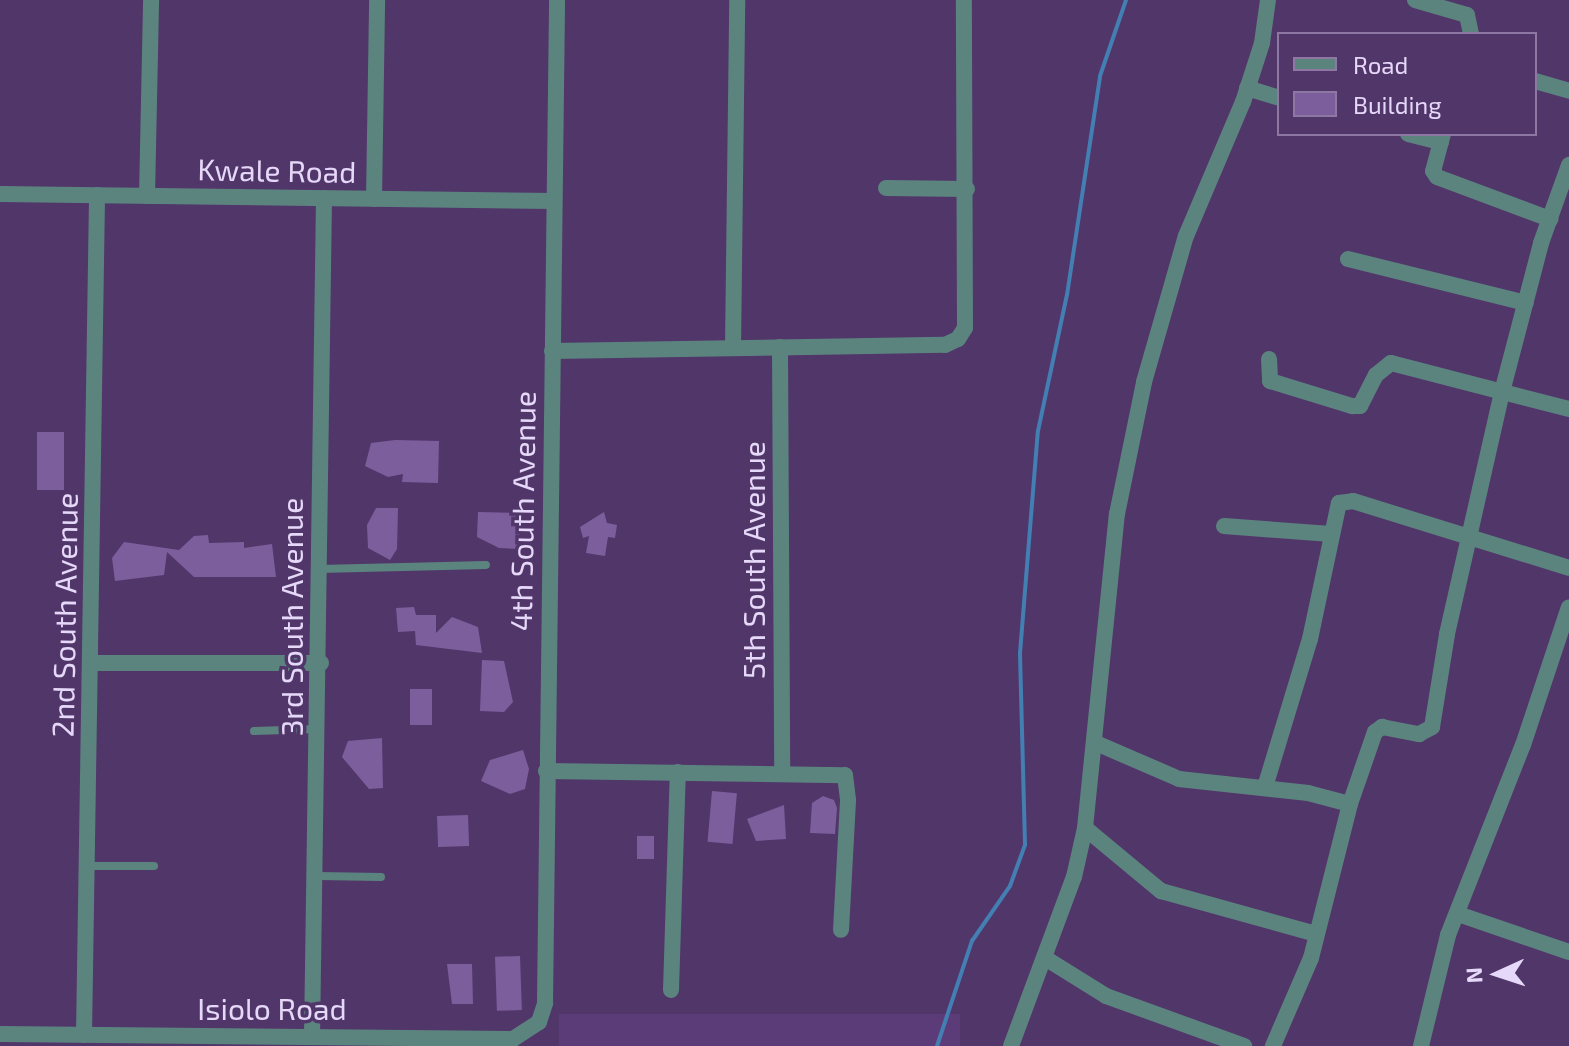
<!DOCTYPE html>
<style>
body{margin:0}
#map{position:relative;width:1569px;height:1046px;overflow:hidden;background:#51366a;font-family:"Exo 2",sans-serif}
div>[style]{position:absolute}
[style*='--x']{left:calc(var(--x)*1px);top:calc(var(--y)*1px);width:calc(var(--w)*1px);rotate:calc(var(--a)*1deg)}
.built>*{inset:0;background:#5b3c78;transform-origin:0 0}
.stream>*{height:4px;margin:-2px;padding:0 2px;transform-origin:2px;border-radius:2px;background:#437fb2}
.building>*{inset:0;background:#7c5e9c;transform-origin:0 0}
.lane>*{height:8px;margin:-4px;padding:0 4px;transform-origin:4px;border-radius:4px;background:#5c847f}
.street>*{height:16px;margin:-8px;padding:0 8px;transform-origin:8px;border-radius:8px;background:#5c847f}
span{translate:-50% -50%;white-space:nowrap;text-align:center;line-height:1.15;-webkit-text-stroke:7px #51366a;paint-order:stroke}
.street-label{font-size:30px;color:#e6d8f8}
.legend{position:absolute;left:1277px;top:32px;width:260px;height:104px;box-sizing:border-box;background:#51366a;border:2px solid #8d77a3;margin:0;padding:10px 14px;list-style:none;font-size:24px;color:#e6d8f8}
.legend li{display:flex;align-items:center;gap:16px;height:40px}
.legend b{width:40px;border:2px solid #8d77a3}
.north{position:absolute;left:1457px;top:934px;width:80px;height:80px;-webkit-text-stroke:6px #51366a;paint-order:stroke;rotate:267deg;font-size:22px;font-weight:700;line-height:32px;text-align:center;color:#e6d8f8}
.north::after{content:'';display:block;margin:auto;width:28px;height:36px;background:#e6d8f8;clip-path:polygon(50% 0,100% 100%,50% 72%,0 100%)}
</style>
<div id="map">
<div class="built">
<div style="left:559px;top:1014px;width:401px;height:32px"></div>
</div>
<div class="stream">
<div style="--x:937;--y:1046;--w:111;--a:-71.6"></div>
<div style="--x:972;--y:941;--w:67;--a:-55.4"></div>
<div style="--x:1010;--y:886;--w:44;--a:-69.9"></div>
<div style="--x:1025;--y:845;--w:192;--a:-91.5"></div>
<div style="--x:1020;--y:653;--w:223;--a:-85.4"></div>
<div style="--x:1038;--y:431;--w:139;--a:-78"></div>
<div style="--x:1067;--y:295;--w:221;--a:-81.4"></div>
<div style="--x:1100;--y:76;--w:80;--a:-71.1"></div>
</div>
<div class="building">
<div style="left:37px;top:432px;width:27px;height:58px"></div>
<div style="clip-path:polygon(395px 440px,439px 441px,438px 483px,402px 482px,403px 474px,388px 477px,365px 466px,371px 443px)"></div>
<div style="clip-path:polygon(376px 508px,398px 508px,397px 549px,390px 560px,368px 548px,367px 525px)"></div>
<div style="clip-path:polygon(478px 512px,520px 513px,519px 549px,499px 548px,477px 537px)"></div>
<div style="clip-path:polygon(604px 512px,607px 523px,617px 525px,615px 538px,608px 537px,605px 556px,586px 553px,589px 536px,583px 538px,580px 527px)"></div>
<div style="clip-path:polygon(208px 535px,209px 543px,244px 542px,244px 548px,272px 544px,276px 577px,194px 577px,167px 552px,164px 575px,115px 581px,112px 558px,124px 542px,179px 550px,194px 536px)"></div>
<div style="clip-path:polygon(414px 607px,416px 615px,436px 615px,436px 633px,452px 617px,478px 627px,482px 653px,416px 645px,415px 631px,398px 632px,396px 608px)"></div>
<div style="clip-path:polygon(482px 660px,504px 661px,513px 702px,504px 712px,480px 711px)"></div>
<div style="left:410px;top:689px;width:22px;height:36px"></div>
<div style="clip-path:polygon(382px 738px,383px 788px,369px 789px,342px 757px,348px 741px)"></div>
<div style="clip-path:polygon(523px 750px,529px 769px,525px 789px,510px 794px,481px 781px,490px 760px)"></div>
<div style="left:712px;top:791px;width:25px;height:51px;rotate:5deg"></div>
<div style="clip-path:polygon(823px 796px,834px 800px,837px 808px,835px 834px,810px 833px,812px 803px)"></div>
<div style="clip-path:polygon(784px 805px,786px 839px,756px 841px,747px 819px)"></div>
<div style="left:468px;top:815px;width:31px;height:31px;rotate:88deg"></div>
<div style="left:637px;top:836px;width:17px;height:23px"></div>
<div style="left:520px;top:956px;width:54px;height:25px;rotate:88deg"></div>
<div style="clip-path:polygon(447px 964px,472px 964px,473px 1004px,452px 1004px)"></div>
</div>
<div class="lane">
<div style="--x:319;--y:569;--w:167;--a:-1.4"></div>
<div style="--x:254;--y:731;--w:64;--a:-1.8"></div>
<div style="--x:88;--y:866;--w:66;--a:0"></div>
<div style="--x:317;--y:876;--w:64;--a:0.9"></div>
</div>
<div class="street">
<div style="--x:1415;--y:0;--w:54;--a:16.1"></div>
<div style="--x:1467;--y:15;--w:19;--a:78"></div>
<div style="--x:1535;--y:81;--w:35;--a:16"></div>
<div style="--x:1247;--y:88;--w:34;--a:17"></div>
<div style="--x:1408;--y:134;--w:34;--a:14"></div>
<div style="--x:1443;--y:134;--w:38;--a:105"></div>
<div style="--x:1433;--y:171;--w:7;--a:56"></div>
<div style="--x:1437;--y:177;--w:121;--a:20.4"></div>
<div style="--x:886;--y:188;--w:81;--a:0.7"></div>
<div style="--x:0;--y:194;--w:554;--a:0.72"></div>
<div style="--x:147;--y:196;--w:196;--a:-88.8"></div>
<div style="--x:374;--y:199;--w:199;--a:-89.1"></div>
<div style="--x:1348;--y:259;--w:183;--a:13.9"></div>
<div style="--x:780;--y:347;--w:426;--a:89.7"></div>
<div style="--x:733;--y:348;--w:348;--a:-89.3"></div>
<div style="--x:552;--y:351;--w:393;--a:-0.9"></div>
<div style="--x:945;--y:345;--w:14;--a:-25"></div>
<div style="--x:958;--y:339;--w:13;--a:-58"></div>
<div style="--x:965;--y:328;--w:328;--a:-90.2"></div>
<div style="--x:1269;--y:359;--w:22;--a:87"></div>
<div style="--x:1270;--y:381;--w:86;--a:17"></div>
<div style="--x:1352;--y:406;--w:8;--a:0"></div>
<div style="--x:1360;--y:406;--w:35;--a:-63"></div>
<div style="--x:1376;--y:375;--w:19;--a:-39"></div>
<div style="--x:1391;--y:363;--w:184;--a:14.5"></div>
<div style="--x:1224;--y:526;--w:107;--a:4.3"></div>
<div style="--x:92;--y:663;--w:229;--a:0"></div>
<div style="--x:1096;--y:743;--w:90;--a:23.4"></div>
<div style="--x:1179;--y:779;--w:130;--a:6.2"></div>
<div style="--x:1308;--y:793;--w:43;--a:14.7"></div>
<div style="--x:1350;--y:804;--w:159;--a:104.2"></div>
<div style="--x:1311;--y:958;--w:96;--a:113.4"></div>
<div style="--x:546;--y:771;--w:299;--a:0.8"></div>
<div style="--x:845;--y:775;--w:26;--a:83"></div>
<div style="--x:848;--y:801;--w:129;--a:93.1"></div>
<div style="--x:1265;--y:787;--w:155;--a:-73.1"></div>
<div style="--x:1310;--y:639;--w:139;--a:-78"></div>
<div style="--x:1339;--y:503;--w:14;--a:-8"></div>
<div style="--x:1353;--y:501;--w:226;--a:17.2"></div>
<div style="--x:1350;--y:804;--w:76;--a:-70.9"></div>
<div style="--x:1375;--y:732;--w:9;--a:-36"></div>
<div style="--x:1382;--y:727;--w:38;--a:11"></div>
<div style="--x:1419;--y:734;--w:15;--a:-28"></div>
<div style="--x:1432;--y:727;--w:94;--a:-80.8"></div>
<div style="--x:1447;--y:634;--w:248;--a:-77.2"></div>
<div style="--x:1502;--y:392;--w:154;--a:-75.3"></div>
<div style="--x:1541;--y:243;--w:83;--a:-70.3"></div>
<div style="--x:1085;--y:828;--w:99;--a:39.7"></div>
<div style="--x:1161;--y:891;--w:161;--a:15.5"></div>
<div style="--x:1458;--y:914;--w:117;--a:18.9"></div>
<div style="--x:1045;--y:958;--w:72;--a:31.9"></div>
<div style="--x:1106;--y:996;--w:147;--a:19.9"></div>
<div style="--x:671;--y:990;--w:218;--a:-88.2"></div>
<div style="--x:0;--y:1034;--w:513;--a:0.56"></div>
<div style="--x:513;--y:1039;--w:31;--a:-33"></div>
<div style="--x:539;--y:1022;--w:20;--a:-72"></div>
<div style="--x:545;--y:1003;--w:1003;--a:-89.31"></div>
<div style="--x:84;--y:1035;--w:840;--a:-89.11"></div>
<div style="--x:312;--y:1037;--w:839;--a:-89.18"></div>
<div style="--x:1011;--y:1046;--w:180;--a:-69.6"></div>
<div style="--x:1074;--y:877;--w:50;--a:-77.3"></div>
<div style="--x:1085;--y:828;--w:316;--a:-84.2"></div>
<div style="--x:1117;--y:514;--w:135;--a:-78.4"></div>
<div style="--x:1144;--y:382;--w:152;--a:-74"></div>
<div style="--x:1186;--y:236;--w:146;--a:-67"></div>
<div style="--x:1243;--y:102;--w:62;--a:-72.1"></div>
<div style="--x:1262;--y:43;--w:43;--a:-82.1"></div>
<div style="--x:1421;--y:1046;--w:114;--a:-76.3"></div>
<div style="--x:1448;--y:935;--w:204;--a:-68.5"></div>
<div style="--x:1523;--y:745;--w:145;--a:-71.6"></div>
</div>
<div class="street-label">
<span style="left:277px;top:170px;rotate:1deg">Kwale Road</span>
<span style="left:522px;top:511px;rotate:-89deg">4th South Avenue</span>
<span style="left:753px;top:560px;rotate:-90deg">5th South Avenue</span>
<span style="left:64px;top:615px;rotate:-89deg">2nd South Avenue</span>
<span style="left:291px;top:617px;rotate:-90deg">3rd South Avenue</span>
<span style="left:272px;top:1008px">Isiolo Road</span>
</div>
<ul class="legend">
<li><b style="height:10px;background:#5c847f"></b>Road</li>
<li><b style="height:22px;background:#7c5e9c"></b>Building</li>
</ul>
<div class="north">N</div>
</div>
